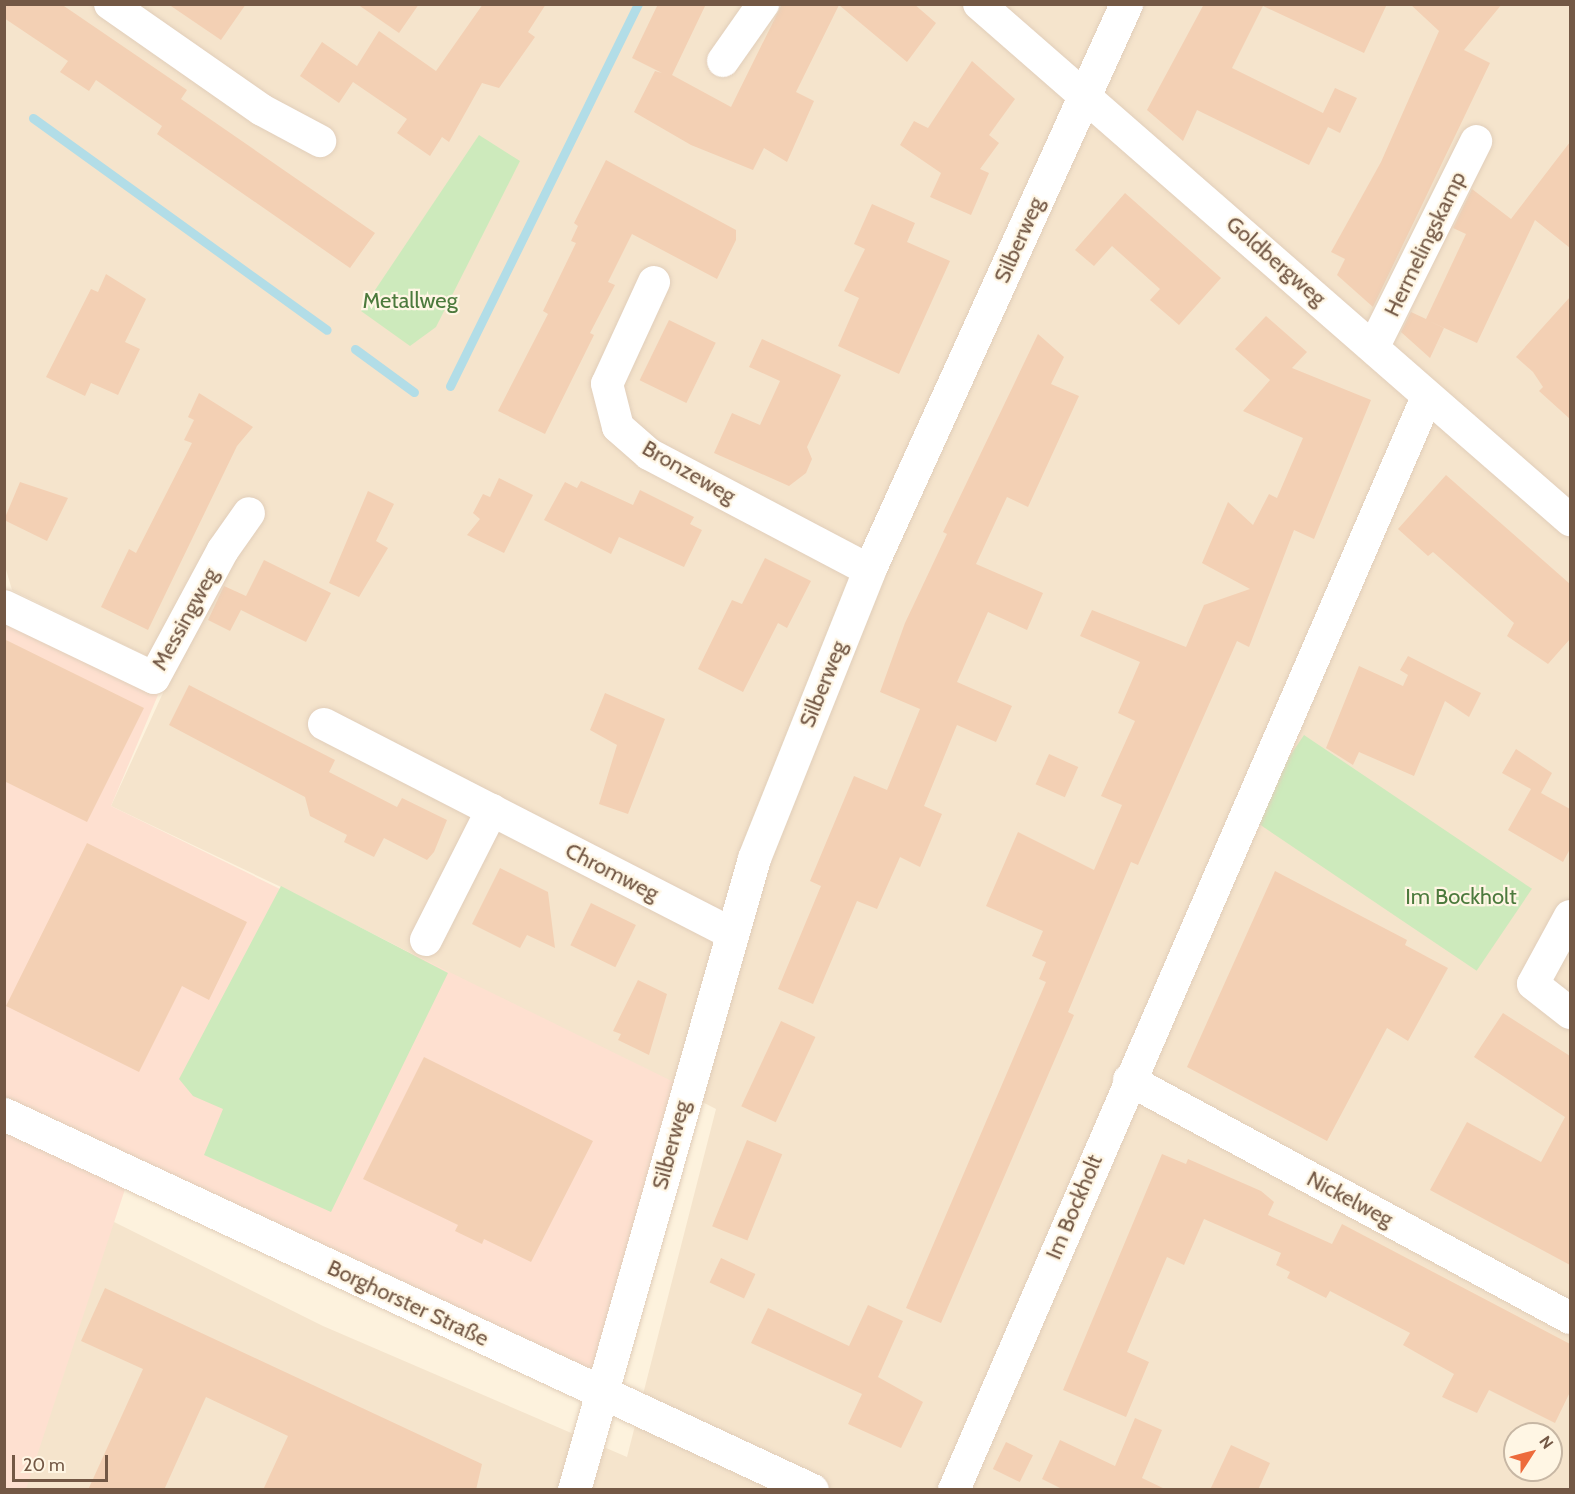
<!DOCTYPE html>
<meta charset="utf-8">
<style>
body{margin:0}
#map{position:relative;width:1575px;height:1494px;overflow:hidden;background:#fdf2dd;font-family:Cabin,sans-serif}
div>[style]{position:absolute}
[style*='--x']{left:calc(var(--x)*1px);top:calc(var(--y)*1px);width:calc(var(--w)*1px);rotate:calc(var(--a)*1deg)}
.residential>*{inset:0;background:#f5e4cc}
.commercial>*{inset:0;background:#fee0d0}
.green>*{inset:0;background:#cdeabc;transform-origin:0 0}
.stream>*{height:9px;margin:-4.5px;padding:0 4.5px;transform-origin:4.5px;border-radius:4.5px;background:#b2dde7}
.building>*{inset:0;background:#f3d0b4;transform-origin:0 0}
.roads{filter:drop-shadow(0 0 2px #e1ceba) drop-shadow(0 0 2px #e1ceba)}
.street>*{height:32px;margin:-16px;padding:0 16px;transform-origin:16px;border-radius:16px;background:#fff}
.secondary>*{height:33px;margin:-16.5px;padding:0 16.5px;transform-origin:16.5px;border-radius:16.5px;background:#fff}
span{translate:-50% -50%;white-space:nowrap;text-align:center;line-height:1.15;-webkit-text-stroke:4.5px #fff6e4;paint-order:stroke}
.street-label{font-size:22px;color:#735845}
.park-label{font-size:22px;color:#4c7a3d}
.frame{position:absolute;inset:0;border:6px solid #735845;pointer-events:none}
.north{position:absolute;left:1503px;top:1422px;width:60px;height:60px;box-sizing:border-box;background:#fff6e4;border:2px solid #c7b7a4;border-radius:50%;rotate:54deg;font-size:16px;font-weight:700;line-height:24px;text-align:center;color:#735845}
.north::after{content:'';display:block;margin:auto;width:21px;height:27px;background:#ed6b3c;clip-path:polygon(50% 0,100% 100%,50% 72%,0 100%)}
.scale{position:absolute;left:12px;top:1455px;width:96px;height:27px;box-sizing:border-box;border:3px solid #735845;border-top:0;padding-left:8px;font-size:18px;line-height:21px;white-space:nowrap;color:#735845;-webkit-text-stroke:4px #fff6e4;paint-order:stroke}
</style>
<div id="map">
<div class="residential">
<div style="clip-path:polygon(evenodd,5px 5px,1570px 5px,1570px 1489px,5px 1490px,88px 1209px,323px 1326px,627px 1457px,716px 1109px,281px 887px,111px 806px,174px 669px,12px 590px,5px 566px,5px 5px,1515px 1434px,1551px 1434px,1551px 1470px,1515px 1470px,1515px 1434px)"></div>
</div>
<div class="commercial">
<div style="clip-path:polygon(4px 608px,158px 695px,111px 806px,686px 1088px,601px 1394px,131px 1171px,26px 1489px,5px 1489px)"></div>
</div>
<div class="green">
<div style="clip-path:polygon(479px 135px,520px 161px,436px 327px,410px 346px,361px 311px)"></div>
<div style="left:1304px;top:735px;width:275px;height:99px;rotate:34deg"></div>
<div style="clip-path:polygon(281px 886px,448px 973px,331px 1212px,204px 1155px,223px 1109px,193px 1096px,179px 1079px)"></div>
</div>
<div class="stream">
<div style="--x:33;--y:118;--w:362;--a:35.8"></div>
<div style="--x:355;--y:349;--w:73;--a:36.1"></div>
<div style="--x:450;--y:386;--w:426;--a:-63.8"></div>
</div>
<div class="building">
<div style="clip-path:polygon(4px 4px,61px 4px,187px 90px,181px 99px,375px 233px,350px 268px,157px 134px,162px 126px,96px 80px,89px 91px,60px 72px,68px 61px,4px 18px)"></div>
<div style="clip-path:polygon(168px 4px,246px 4px,221px 40px)"></div>
<div style="clip-path:polygon(357px 4px,419px 4px,399px 33px)"></div>
<div style="clip-path:polygon(483px 4px,546px 4px,528px 32px,535px 37px,499px 88px,482px 83px,449px 142px,442px 137px,430px 156px,397px 133px,407px 119px,353px 82px,339px 103px,300px 76px,322px 42px,357px 66px,379px 31px,436px 71px)"></div>
<div style="clip-path:polygon(658px 4px,706px 4px,672px 75px,731px 107px,782px 4px,914px 4px,936px 23px,907px 62px,839px 5px,796px 92px,814px 101px,787px 162px,764px 148px,753px 170px,691px 145px,634px 112px,655px 71px,662px 73px,632px 58px)"></div>
<div style="clip-path:polygon(1204px 4px,1387px 4px,1364px 53px,1263px 6px,1232px 68px,1323px 113px,1335px 88px,1357px 98px,1340px 133px,1328px 127px,1309px 165px,1197px 110px,1183px 141px,1147px 110px)"></div>
<div style="clip-path:polygon(1410px 4px,1502px 4px,1464px 50px,1490px 63px,1373px 307px,1337px 275px,1345px 259px,1331px 252px,1381px 162px,1439px 31px)"></div>
<div style="clip-path:polygon(972px 61px,1015px 99px,989px 135px,999px 143px,980px 169px,989px 173px,971px 215px,930px 197px,941px 173px,900px 145px,914px 121px,928px 128px)"></div>
<div style="clip-path:polygon(1570px 142px,1570px 248px,1535px 220px,1477px 343px,1427px 320px,1444px 328px,1430px 358px,1401px 332px,1411px 312px,1426px 319px,1466px 234px,1453px 228px,1472px 189px,1511px 219px)"></div>
<div style="clip-path:polygon(606px 160px,736px 230px,736px 240px,717px 279px,632px 234px,608px 282px,615px 285px,590px 333px,594px 335px,545px 434px,498px 411px,548px 314px,543px 311px,576px 243px,571px 241px,578px 226px,574px 223px)"></div>
<div style="clip-path:polygon(1125px 193px,1221px 278px,1179px 325px,1150px 300px,1160px 289px,1112px 246px,1094px 266px,1075px 250px)"></div>
<div style="clip-path:polygon(872px 204px,915px 223px,907px 242px,950px 261px,899px 374px,838px 346px,859px 298px,844px 291px,865px 249px,854px 244px)"></div>
<div style="clip-path:polygon(106px 274px,146px 299px,125px 342px,140px 349px,118px 395px,91px 383px,85px 396px,46px 377px,91px 289px,98px 292px)"></div>
<div style="clip-path:polygon(1570px 297px,1570px 419px,1539px 391px,1543px 387px,1533px 372px,1516px 357px)"></div>
<div style="clip-path:polygon(1266px 316px,1307px 352px,1292px 368px,1371px 400px,1314px 539px,1294px 530px,1249px 647px,1237px 641px,1138px 865px,1131px 862px,1068px 1012px,1074px 1015px,941px 1323px,906px 1308px,1046px 982px,1039px 979px,1046px 962px,1032px 956px,1043px 931px,986px 906px,1018px 832px,1094px 870px,1122px 805px,1101px 796px,1135px 721px,1118px 713px,1140px 662px,1080px 636px,1092px 610px,1186px 647px,1204px 605px,1250px 589px,1202px 563px,1228px 502px,1253px 525px,1269px 494px,1277px 498px,1303px 438px,1243px 411px,1270px 380px,1235px 349px)"></div>
<div style="left:669px;top:320px;width:52px;height:67px;rotate:26deg"></div>
<div style="clip-path:polygon(1038px 334px,1064px 357px,1051px 384px,1079px 396px,1028px 507px,1007px 497px,976px 564px,1043px 593px,1027px 630px,988px 612px,957px 682px,1012px 706px,996px 742px,957px 725px,924px 806px,942px 814px,920px 867px,900px 857px,877px 909px,857px 901px,813px 1004px,778px 989px,821px 886px,810px 881px,854px 776px,887px 790px,920px 709px,880px 692px,905px 623px,947px 534px,943px 532px)"></div>
<div style="clip-path:polygon(762px 339px,841px 375px,807px 447px,812px 459px,806px 473px,789px 486px,714px 453px,732px 413px,760px 425px,780px 381px,749px 367px)"></div>
<div style="clip-path:polygon(199px 393px,253px 427px,237px 446px,148px 630px,101px 607px,129px 549px,136px 553px,192px 443px,184px 440px,194px 420px,188px 417px)"></div>
<div style="clip-path:polygon(1446px 475px,1570px 584px,1570px 639px,1548px 664px,1507px 636px,1514px 623px,1433px 552px,1428px 556px,1398px 529px)"></div>
<div style="clip-path:polygon(499px 478px,533px 495px,504px 553px,467px 535px,480px 519px,473px 513px,483px 494px,490px 497px)"></div>
<div style="clip-path:polygon(581px 481px,633px 505px,640px 490px,694px 517px,690px 524px,702px 530px,684px 567px,619px 537px,611px 554px,544px 520px,565px 482px,577px 488px)"></div>
<div style="clip-path:polygon(20px 482px,68px 498px,47px 541px,4px 520px)"></div>
<div style="clip-path:polygon(368px 491px,394px 504px,376px 541px,388px 548px,359px 597px,329px 583px)"></div>
<div style="clip-path:polygon(765px 558px,811px 581px,787px 628px,778px 623px,743px 692px,698px 669px,732px 600px,742px 604px)"></div>
<div style="clip-path:polygon(264px 560px,331px 593px,306px 642px,241px 610px,230px 631px,208px 620px,224px 586px,246px 596px)"></div>
<div style="clip-path:polygon(4px 639px,144px 708px,87px 822px,4px 781px)"></div>
<div style="clip-path:polygon(1408px 656px,1481px 693px,1469px 717px,1445px 701px,1414px 776px,1359px 752px,1353px 765px,1326px 748px,1359px 666px,1403px 686px,1408px 675px,1400px 670px)"></div>
<div style="clip-path:polygon(189px 685px,335px 760px,329px 772px,397px 807px,402px 798px,447px 820px,434px 852px,427px 860px,384px 838px,374px 857px,344px 842px,347px 835px,310px 816px,305px 797px,169px 725px)"></div>
<div style="clip-path:polygon(605px 693px,665px 719px,628px 814px,599px 804px,617px 745px,590px 730px)"></div>
<div style="clip-path:polygon(1516px 749px,1552px 773px,1541px 793px,1570px 809px,1570px 849px,1563px 862px,1508px 830px,1531px 789px,1502px 773px)"></div>
<div style="left:1049px;top:754px;width:32px;height:33px;rotate:24deg"></div>
<div style="clip-path:polygon(87px 843px,247px 922px,209px 1000px,182px 986px,139px 1072px,6px 1006px)"></div>
<div style="clip-path:polygon(500px 868px,548px 892px,555px 948px,527px 935px,520px 948px,472px 924px)"></div>
<div style="clip-path:polygon(1275px 871px,1407px 940px,1405px 945px,1448px 968px,1408px 1041px,1387px 1028px,1327px 1141px,1187px 1067px)"></div>
<div style="left:591px;top:903px;width:50px;height:47px;rotate:26deg"></div>
<div style="clip-path:polygon(638px 980px,667px 994px,649px 1055px,618px 1040px,621px 1034px,613px 1031px)"></div>
<div style="clip-path:polygon(1503px 1013px,1570px 1056px,1570px 1265px,1430px 1190px,1467px 1122px,1541px 1162px,1565px 1117px,1474px 1057px)"></div>
<div style="left:781px;top:1021px;width:38px;height:94px;rotate:25deg"></div>
<div style="clip-path:polygon(424px 1057px,593px 1141px,531px 1262px,484px 1239px,482px 1244px,455px 1231px,458px 1225px,363px 1179px)"></div>
<div style="left:747px;top:1140px;width:38px;height:93px;rotate:22deg"></div>
<div style="clip-path:polygon(1162px 1154px,1186px 1164px,1188px 1159px,1261px 1191px,1274px 1202px,1268px 1215px,1332px 1244px,1342px 1224px,1570px 1344px,1570px 1392px,1555px 1423px,1489px 1390px,1477px 1413px,1442px 1397px,1454px 1374px,1403px 1345px,1410px 1333px,1330px 1291px,1326px 1298px,1287px 1278px,1290px 1272px,1276px 1265px,1281px 1253px,1204px 1219px,1184px 1265px,1167px 1257px,1127px 1352px,1149px 1362px,1126px 1417px,1063px 1390px)"></div>
<div style="left:721px;top:1258px;width:38px;height:27px;rotate:25deg"></div>
<div style="clip-path:polygon(105px 1288px,482px 1464px,476px 1490px,263px 1490px,288px 1436px,206px 1397px,164px 1490px,88px 1490px,143px 1369px,81px 1341px)"></div>
<div style="clip-path:polygon(868px 1305px,903px 1321px,878px 1377px,923px 1402px,901px 1448px,848px 1424px,862px 1394px,751px 1343px,768px 1308px,849px 1346px)"></div>
<div style="clip-path:polygon(1135px 1418px,1162px 1430px,1142px 1478px,1167px 1490px,1064px 1490px,1042px 1479px,1060px 1440px,1115px 1466px)"></div>
<div style="left:1006px;top:1442px;width:30px;height:30px;rotate:26deg"></div>
<div style="clip-path:polygon(1231px 1445px,1270px 1463px,1258px 1490px,1210px 1490px)"></div>
</div>
<div class="roads">
<div class="street">
<div style="--x:110;--y:4;--w:185;--a:34.9"></div>
<div style="--x:262;--y:110;--w:66;--a:28.1"></div>
<div style="--x:979;--y:4;--w:785;--a:41.12"></div>
<div style="--x:723;--y:61;--w:70;--a:-54.9"></div>
<div style="--x:654;--y:282;--w:112;--a:114.7"></div>
<div style="--x:607;--y:384;--w:44;--a:75.7"></div>
<div style="--x:618;--y:427;--w:41;--a:41.1"></div>
<div style="--x:649;--y:454;--w:249;--a:27.8"></div>
<div style="--x:1374;--y:346;--w:229;--a:-63.5"></div>
<div style="--x:4;--y:606;--w:166;--a:25.6"></div>
<div style="--x:154;--y:678;--w:145;--a:-61.7"></div>
<div style="--x:223;--y:550;--w:45;--a:-54.9"></div>
<div style="--x:324;--y:724;--w:459;--a:27.2"></div>
<div style="--x:1570;--y:916;--w:77;--a:118.6"></div>
<div style="--x:1533;--y:984;--w:47;--a:38.1"></div>
<div style="--x:426;--y:940;--w:146;--a:-63.1"></div>
<div style="--x:1129;--y:1080;--w:501;--a:28.35"></div>
<div style="--x:954;--y:1490;--w:1191;--a:-66.6"></div>
</div>
<div class="secondary">
<div style="--x:4;--y:1114;--w:891;--a:24.95"></div>
<div style="--x:574;--y:1490;--w:657;--a:-74.1"></div>
<div style="--x:754;--y:858;--w:310;--a:-68.2"></div>
<div style="--x:869;--y:570;--w:622;--a:-65.58"></div>
</div>
</div>
<div class="street-label">
<span style="left:1019px;top:240px;rotate:-66deg">Silberweg</span>
<span style="left:1425px;top:244px;rotate:-64deg">Hermelingskamp</span>
<span style="left:1276px;top:261px;rotate:41deg">Goldbergweg</span>
<span style="left:689px;top:472px;rotate:30deg">Bronzeweg</span>
<span style="left:185px;top:619px;rotate:-61deg">Messingweg</span>
<span style="left:823px;top:684px;rotate:-68deg">Silberweg</span>
<span style="left:612px;top:872px;rotate:27deg">Chromweg</span>
<span style="left:671px;top:1145px;rotate:-75deg">Silberweg</span>
<span style="left:1350px;top:1199px;rotate:28deg">Nickelweg</span>
<span style="left:1074px;top:1207px;rotate:-67deg">Im Bockholt</span>
<span style="left:408px;top:1303px;rotate:25deg">Borghorster Straße</span>
</div>
<div class="park-label">
<span style="left:410px;top:301px">Metallweg</span>
<span style="left:1461px;top:897px">Im Bockholt</span>
</div>
<div class="frame"></div>
<div class="north">N</div>
<div class="scale">20 m</div>
</div>
